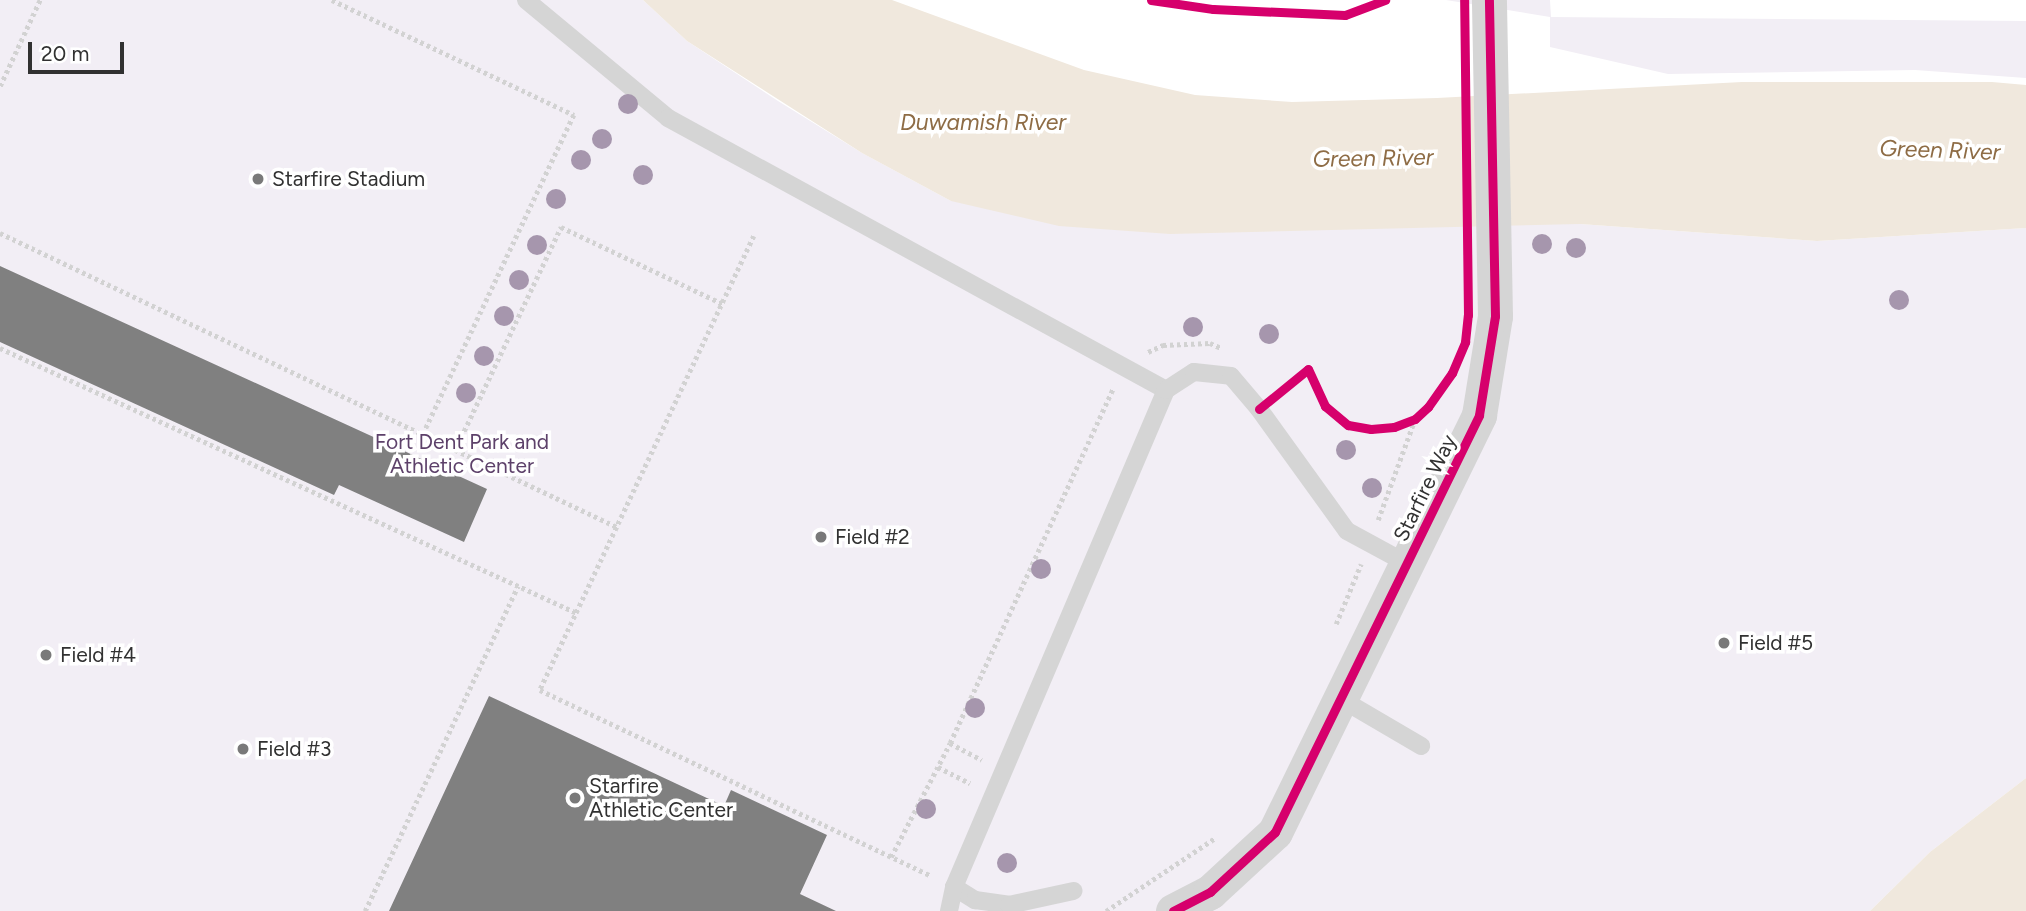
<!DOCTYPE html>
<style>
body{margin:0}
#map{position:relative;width:2026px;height:911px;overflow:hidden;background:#fff;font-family:Figtree,sans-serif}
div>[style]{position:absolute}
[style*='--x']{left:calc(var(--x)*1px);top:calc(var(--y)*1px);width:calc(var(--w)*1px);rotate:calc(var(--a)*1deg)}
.green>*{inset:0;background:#f2eef5}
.water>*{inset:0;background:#f0e8dd}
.building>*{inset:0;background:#808080}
.path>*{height:4.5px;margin-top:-2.25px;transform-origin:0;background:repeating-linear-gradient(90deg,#d2d2d2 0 3.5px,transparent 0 7px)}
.service>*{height:18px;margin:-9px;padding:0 9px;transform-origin:9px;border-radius:9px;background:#d5d5d5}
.minor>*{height:35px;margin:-17.5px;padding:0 17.5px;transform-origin:17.5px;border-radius:17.5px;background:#d5d5d5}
.cycleway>*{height:9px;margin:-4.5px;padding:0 4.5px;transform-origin:4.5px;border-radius:4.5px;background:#d6006c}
.trees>*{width:20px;height:20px;margin:-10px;border-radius:50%;background:#a696ad}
.dots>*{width:19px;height:19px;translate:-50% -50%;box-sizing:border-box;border:4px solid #fff;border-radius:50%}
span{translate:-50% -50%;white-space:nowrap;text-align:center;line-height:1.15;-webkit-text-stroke:7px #fff;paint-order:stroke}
.poi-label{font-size:21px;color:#313131}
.left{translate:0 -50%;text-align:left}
.park-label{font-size:21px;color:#5d416a}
.street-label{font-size:21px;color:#313131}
.water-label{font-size:23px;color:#8e6c45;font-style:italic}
.scale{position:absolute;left:28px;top:42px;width:96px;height:32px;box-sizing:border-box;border:4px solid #313131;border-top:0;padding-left:9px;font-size:21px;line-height:24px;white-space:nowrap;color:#313131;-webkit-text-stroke:5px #fff;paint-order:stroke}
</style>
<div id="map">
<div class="green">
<div style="clip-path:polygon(0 0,643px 0,687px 41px,778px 101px,862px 153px,951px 201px,1580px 224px,1817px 241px,2026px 228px,2026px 778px,1930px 852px,1870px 911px,0 911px)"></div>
<div style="clip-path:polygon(1446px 0,1550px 0,1551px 17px,2026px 21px,2026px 78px,1915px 70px,1668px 74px,1550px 47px,1550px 17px)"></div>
</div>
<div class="water">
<div style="clip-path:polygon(643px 0,892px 0,1084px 70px,1195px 95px,1292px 102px,1437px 98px,1742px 82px,1992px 82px,2026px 85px,2026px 228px,1817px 241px,1580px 224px,1170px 234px,1059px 226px,951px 201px,862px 153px,687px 41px)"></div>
<div style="clip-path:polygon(2026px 778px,2026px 911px,1870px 911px,1930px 852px)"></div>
</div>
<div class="building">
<div style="clip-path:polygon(0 266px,487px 489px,464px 542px,339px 485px,334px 495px,0 342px)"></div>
<div style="clip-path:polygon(489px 696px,724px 806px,731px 790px,827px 835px,800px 894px,836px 911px,389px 911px)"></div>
</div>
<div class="path">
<div style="--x:332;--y:0;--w:268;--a:25.4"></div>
<div style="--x:574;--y:115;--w:353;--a:115.3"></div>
<div style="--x:0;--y:86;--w:95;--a:-65.1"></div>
<div style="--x:0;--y:233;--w:683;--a:25.48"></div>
<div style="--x:754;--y:236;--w:502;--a:115.24"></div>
<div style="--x:540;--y:690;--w:433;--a:25.4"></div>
<div style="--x:0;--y:348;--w:635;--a:24.67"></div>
<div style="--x:1148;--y:352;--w:17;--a:-25"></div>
<div style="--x:1163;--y:345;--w:47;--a:-2.4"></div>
<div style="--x:1210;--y:343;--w:12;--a:24"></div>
<div style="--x:455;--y:450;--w:247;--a:-64.6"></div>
<div style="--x:561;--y:227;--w:179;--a:25.4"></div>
<div style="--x:1378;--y:520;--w:108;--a:-69.9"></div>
<div style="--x:1336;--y:624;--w:65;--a:-67.4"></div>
<div style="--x:950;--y:743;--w:36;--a:28"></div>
<div style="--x:938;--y:767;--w:36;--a:27"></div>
<div style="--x:891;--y:857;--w:128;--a:-62.6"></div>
<div style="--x:950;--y:743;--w:390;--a:-65.3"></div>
<div style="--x:365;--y:911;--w:359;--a:-64.8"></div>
<div style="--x:1106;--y:911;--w:131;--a:-33.8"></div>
</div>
<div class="service">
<div style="--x:526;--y:0;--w:185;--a:39.7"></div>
<div style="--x:668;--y:118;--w:567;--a:28.64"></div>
<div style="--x:1341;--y:699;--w:93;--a:30.4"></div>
<div style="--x:954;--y:887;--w:25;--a:32"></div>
<div style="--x:975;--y:900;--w:34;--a:8"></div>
<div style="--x:1009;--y:905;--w:66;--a:-12.3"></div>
<div style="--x:949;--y:911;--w:25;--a:-78"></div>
<div style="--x:954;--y:887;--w:540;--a:-66.9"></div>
<div style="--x:1166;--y:390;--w:33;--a:-33"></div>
<div style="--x:1194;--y:372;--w:37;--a:6"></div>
<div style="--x:1231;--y:376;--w:43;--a:49.7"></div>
<div style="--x:1259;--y:409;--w:150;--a:54.2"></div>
<div style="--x:1347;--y:531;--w:69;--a:28.4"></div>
</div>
<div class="minor">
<div style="--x:1173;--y:911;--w:42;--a:-27.2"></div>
<div style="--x:1210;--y:892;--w:88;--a:-42.7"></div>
<div style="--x:1275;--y:832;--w:464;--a:-63.9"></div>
<div style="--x:1479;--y:415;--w:100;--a:-80.8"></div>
<div style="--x:1495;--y:316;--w:316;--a:-91.1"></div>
</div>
<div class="cycleway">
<div style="--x:1151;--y:0;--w:63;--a:8.3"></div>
<div style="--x:1213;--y:9;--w:132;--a:2.6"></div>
<div style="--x:1345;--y:15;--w:43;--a:-20.6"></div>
<div style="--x:1259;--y:409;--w:63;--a:-39.2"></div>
<div style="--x:1308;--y:369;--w:41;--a:65.3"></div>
<div style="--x:1325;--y:406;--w:30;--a:40"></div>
<div style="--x:1348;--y:425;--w:23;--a:10"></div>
<div style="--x:1371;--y:429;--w:23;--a:-5"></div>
<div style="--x:1394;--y:427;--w:22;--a:-21"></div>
<div style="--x:1415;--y:419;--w:18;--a:-43"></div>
<div style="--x:1428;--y:407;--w:42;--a:-54.8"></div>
<div style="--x:1452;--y:373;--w:34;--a:-67"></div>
<div style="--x:1465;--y:342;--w:27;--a:-84"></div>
<div style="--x:1468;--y:315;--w:315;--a:-90.7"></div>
<div style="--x:1173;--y:911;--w:42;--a:-27.2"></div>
<div style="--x:1210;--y:892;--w:88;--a:-42.7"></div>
<div style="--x:1275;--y:832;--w:464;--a:-63.9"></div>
<div style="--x:1479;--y:415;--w:100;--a:-80.8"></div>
<div style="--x:1495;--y:316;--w:316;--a:-91.1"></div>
</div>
<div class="trees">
<div style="left:628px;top:104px"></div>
<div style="left:602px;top:139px"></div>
<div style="left:581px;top:160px"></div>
<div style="left:643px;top:175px"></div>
<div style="left:556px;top:199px"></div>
<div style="left:1542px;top:244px"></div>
<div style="left:537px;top:245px"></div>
<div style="left:1576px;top:248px"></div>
<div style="left:519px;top:280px"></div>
<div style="left:1899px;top:300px"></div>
<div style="left:504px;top:316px"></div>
<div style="left:1193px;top:327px"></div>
<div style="left:1269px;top:334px"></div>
<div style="left:484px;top:356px"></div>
<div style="left:466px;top:393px"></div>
<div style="left:1346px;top:450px"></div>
<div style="left:1372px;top:488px"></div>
<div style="left:1041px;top:569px"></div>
<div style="left:975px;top:708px"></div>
<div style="left:926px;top:809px"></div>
<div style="left:1007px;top:863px"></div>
</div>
<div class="dots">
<div style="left:258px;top:179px;background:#797979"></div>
<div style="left:821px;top:537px;background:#797979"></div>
<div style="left:1724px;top:643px;background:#797979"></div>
<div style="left:46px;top:655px;background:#797979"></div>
<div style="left:243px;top:749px;background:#797979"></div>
<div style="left:575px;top:798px;background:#797979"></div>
</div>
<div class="poi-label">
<span class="left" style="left:272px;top:179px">Starfire Stadium</span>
<span class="left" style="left:835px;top:537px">Field #2</span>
<span class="left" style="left:1738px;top:643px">Field #5</span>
<span class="left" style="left:60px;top:655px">Field #4</span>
<span class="left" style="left:257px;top:749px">Field #3</span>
<span class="left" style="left:589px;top:798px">Starfire<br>Athletic Center</span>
</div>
<div class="park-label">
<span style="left:462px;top:454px">Fort Dent Park and<br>Athletic Center</span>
</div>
<div class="street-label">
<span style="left:1425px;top:488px;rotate:-64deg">Starfire Way</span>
</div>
<div class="water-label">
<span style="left:983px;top:122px">Duwamish River</span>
<span style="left:1940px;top:150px;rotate:2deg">Green River</span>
<span style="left:1373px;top:158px;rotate:-1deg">Green River</span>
</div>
<div class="scale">20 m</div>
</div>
